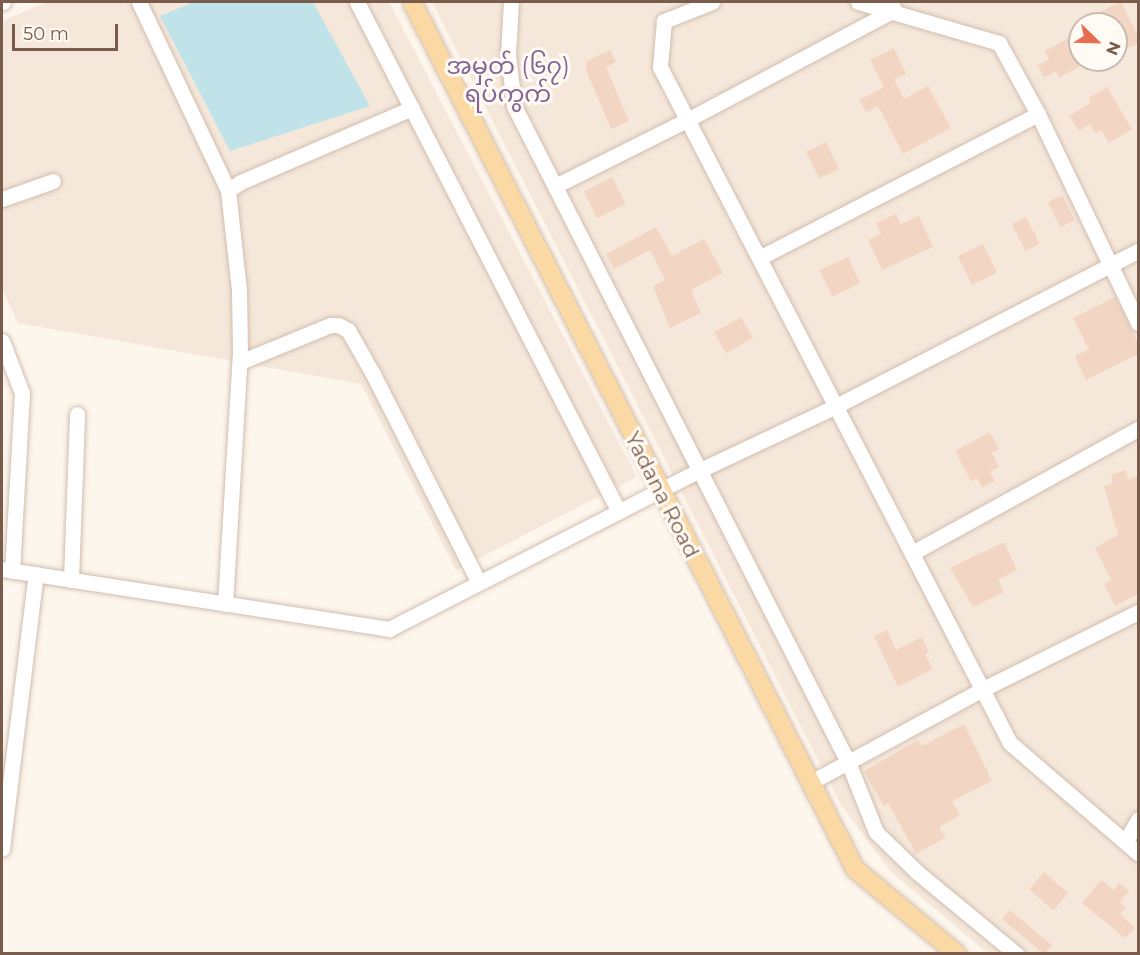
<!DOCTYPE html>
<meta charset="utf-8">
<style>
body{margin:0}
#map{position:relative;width:1140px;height:955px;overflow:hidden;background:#fdf6ec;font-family:Montserrat,"Noto Sans Myanmar",sans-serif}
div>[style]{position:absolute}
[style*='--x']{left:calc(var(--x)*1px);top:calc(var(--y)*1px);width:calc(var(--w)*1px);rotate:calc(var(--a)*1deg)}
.residential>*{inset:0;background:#f5e8da}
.water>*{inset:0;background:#bfe3e8}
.building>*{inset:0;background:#f3d5c3;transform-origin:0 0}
.roads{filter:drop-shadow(0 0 2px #d1beb0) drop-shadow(0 0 2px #d1beb0)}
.minor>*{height:15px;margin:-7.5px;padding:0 7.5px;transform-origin:7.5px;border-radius:7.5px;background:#fff}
.major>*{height:18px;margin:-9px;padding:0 9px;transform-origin:9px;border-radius:9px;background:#fbd9a5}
span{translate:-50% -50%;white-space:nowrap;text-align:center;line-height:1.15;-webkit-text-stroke:6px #fffaf3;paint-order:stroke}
.street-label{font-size:21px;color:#7a5c4d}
.quarter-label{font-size:24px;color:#846695}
.frame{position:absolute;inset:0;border:3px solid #7a5c4d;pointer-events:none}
.north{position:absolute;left:1068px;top:12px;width:60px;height:60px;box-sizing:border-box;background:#fffaf3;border:2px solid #cabbb1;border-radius:50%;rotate:113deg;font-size:16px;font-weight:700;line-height:24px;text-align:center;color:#7a5c4d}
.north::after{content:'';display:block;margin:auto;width:21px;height:27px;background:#e76f51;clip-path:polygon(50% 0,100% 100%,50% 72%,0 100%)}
.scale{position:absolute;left:12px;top:24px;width:106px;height:27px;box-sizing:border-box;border:3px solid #7a5c4d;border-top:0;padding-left:8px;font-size:18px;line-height:21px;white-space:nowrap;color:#7a5c4d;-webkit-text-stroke:4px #fffaf3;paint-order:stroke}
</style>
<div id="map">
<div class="residential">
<div style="clip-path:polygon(47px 2px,389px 2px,637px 477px,456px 570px,361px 384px,18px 323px,2px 289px,2px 21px)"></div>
<div style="clip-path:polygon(evenodd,432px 2px,1138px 2px,1138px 953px,987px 953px,890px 871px,841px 805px,432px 2px,1080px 24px,1116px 24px,1116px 60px,1080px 60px,1080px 24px)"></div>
</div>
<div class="water">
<div style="clip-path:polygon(194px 2px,313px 2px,370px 106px,230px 151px,160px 16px)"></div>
</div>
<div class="building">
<div style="clip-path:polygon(1121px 2px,1138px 36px,1138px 43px,1116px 54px,1116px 24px,1100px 24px,1095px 14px)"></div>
<div style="clip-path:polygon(1072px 36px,1080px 50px,1080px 66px,1059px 78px,1056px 71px,1044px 78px,1038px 65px,1049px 59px,1045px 51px)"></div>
<div style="clip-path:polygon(894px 48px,906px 74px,894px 79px,904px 99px,928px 86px,951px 128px,903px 154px,878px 106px,866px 112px,859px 100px,884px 87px,870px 60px)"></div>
<div style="clip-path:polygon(610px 50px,616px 62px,606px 67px,629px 121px,611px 129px,586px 70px,587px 61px)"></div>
<div style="clip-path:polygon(1107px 87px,1132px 129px,1109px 143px,1101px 130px,1095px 133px,1090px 124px,1079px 131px,1069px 116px,1090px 103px,1089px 98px)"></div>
<div style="left:826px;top:142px;width:30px;height:22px;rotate:64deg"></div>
<div style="left:612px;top:177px;width:30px;height:32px;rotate:63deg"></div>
<div style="left:1062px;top:195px;width:28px;height:16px;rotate:63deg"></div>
<div style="clip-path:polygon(896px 214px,901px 224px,919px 216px,933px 247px,882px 270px,868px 240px,881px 234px,876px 223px)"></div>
<div style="left:1026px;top:217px;width:30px;height:16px;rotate:63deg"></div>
<div style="clip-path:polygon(656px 227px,672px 256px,704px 239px,723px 273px,691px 290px,701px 313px,670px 328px,653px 286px,665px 280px,650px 250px,614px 269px,606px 254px)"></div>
<div style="left:983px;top:244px;width:32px;height:28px;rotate:64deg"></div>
<div style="left:848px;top:257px;width:29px;height:31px;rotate:65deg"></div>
<div style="clip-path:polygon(1115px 297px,1138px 343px,1138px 354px,1086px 380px,1075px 356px,1089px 349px,1073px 318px)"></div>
<div style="left:741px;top:317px;width:24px;height:31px;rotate:60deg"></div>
<div style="clip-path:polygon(990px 432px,999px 449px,992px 453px,999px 467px,990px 472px,995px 481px,982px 488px,977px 478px,971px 481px,955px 451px)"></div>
<div style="clip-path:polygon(1126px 470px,1128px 479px,1138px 476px,1138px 594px,1115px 606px,1104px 584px,1111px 580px,1095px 548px,1118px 535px,1104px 486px,1113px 483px,1111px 475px)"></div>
<div style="clip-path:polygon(1004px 542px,1017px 570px,998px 580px,1004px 592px,973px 607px,950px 568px)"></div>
<div style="clip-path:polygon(887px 630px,896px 650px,922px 637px,929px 652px,925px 655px,933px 669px,898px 687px,874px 636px)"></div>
<div style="clip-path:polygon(964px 724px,992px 781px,952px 801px,960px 815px,939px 827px,945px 838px,916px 854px,888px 803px,884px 806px,864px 771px,918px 740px,922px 746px)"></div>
<div style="left:1044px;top:872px;width:32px;height:23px;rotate:41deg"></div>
<div style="clip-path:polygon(1101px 880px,1114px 890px,1119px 883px,1129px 891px,1120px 902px,1126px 907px,1120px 914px,1135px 928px,1125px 938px,1082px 903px)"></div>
<div style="left:1010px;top:910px;width:55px;height:12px;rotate:40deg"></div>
</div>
<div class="roads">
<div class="minor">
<div style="--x:2;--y:2;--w:1;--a:0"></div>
<div style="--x:139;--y:2;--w:208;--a:64.7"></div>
<div style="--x:357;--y:2;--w:573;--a:62.81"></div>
<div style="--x:511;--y:2;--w:52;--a:93.3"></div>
<div style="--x:508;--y:54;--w:52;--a:83.4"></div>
<div style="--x:514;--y:106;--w:736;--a:63.02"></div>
<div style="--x:848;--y:762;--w:75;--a:68.2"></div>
<div style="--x:876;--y:832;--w:57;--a:44.3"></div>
<div style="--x:917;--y:872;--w:129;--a:39.6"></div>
<div style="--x:712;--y:2;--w:52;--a:158.4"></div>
<div style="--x:664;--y:21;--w:46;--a:95"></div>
<div style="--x:660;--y:67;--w:761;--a:62.63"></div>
<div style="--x:1010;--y:743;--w:169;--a:40.7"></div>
<div style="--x:858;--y:2;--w:147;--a:16.2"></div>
<div style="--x:999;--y:43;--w:81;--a:61.2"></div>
<div style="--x:1038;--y:114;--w:232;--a:64.4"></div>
<div style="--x:555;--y:186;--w:148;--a:-26.6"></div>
<div style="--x:687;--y:120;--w:232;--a:-28"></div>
<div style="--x:892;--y:11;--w:4;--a:-76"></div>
<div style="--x:2;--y:199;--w:54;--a:-19.4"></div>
<div style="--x:759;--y:258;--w:314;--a:-27.3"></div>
<div style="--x:2;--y:341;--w:56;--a:69"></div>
<div style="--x:22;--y:393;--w:178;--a:93.2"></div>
<div style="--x:240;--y:362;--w:97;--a:-22.3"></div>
<div style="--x:330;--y:325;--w:8;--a:0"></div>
<div style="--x:338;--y:325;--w:11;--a:27"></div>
<div style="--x:348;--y:330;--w:51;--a:60.4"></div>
<div style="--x:373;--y:374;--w:234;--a:63.1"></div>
<div style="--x:912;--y:553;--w:258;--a:-28.8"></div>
<div style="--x:2;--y:569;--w:392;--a:8.8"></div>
<div style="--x:389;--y:629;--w:349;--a:-27.1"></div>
<div style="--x:700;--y:470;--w:150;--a:-25.2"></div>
<div style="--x:836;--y:406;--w:339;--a:-27.2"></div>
<div style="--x:71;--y:580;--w:166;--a:-87.9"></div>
<div style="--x:225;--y:604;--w:251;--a:-86.6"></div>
<div style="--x:240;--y:353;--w:63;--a:-90.9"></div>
<div style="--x:239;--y:290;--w:101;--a:-96.3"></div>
<div style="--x:228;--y:190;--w:15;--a:-32"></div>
<div style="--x:241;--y:182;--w:186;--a:-23.4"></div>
<div style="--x:811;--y:782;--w:196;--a:-28.4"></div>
<div style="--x:983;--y:689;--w:173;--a:-26.4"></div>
<div style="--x:1126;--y:841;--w:25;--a:-61"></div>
<div style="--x:2;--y:849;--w:277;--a:-83"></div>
</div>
<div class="major">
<div style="--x:412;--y:2;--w:974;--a:62.93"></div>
<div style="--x:855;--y:869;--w:133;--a:39.8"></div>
</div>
</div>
<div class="street-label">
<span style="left:662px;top:495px;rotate:63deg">Yadana Road</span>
</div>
<div class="quarter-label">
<span style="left:508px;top:80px">အမှတ် (၆၇)<br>ရပ်ကွက်</span>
</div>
<div class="frame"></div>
<div class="north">N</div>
<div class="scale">50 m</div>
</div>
